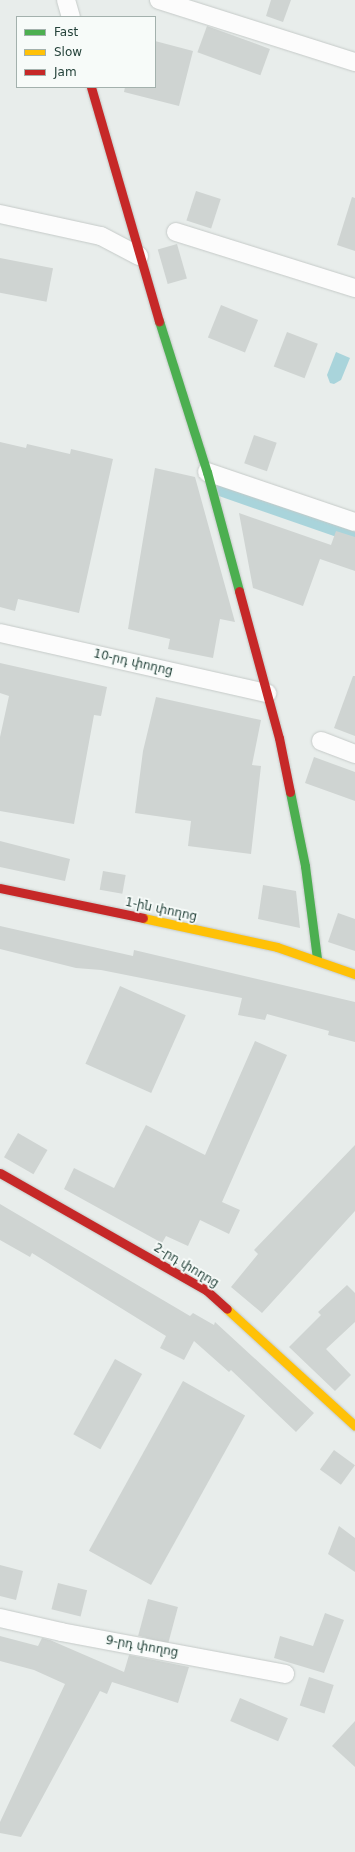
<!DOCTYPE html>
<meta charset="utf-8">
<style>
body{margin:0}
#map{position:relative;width:355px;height:1852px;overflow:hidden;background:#e8edeb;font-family:"DejaVu Sans","Noto Sans Armenian",sans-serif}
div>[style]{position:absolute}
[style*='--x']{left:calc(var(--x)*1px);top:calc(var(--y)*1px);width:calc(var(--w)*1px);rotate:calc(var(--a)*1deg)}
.water>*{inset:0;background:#a9d4db}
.canal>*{height:19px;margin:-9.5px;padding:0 9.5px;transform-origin:9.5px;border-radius:9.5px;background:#a9d4db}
.building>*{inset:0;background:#cfd4d2;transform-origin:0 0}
.roads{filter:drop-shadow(0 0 1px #c5cac8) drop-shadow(0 0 1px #c5cac8)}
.street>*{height:18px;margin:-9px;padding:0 9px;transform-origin:9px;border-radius:9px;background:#fcfcfc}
.fast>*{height:9px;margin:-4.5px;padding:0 4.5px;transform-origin:4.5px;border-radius:4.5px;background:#4caf50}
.slow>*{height:9px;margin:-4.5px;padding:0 4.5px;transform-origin:4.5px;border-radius:4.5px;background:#ffc107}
.jam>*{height:9px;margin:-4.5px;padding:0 4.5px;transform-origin:4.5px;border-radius:4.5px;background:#c62828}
span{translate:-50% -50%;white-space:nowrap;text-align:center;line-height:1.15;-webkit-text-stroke:3.5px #f7fbf9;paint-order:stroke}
.street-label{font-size:12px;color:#24423a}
.legend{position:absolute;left:16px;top:16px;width:140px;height:72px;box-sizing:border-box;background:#f7fbf9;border:1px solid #a3b1ad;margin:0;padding:5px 7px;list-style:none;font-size:12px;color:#24423a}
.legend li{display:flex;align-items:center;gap:8px;height:20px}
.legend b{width:20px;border:1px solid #a3b1ad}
</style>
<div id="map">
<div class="water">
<div style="clip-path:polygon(336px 352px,350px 358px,341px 380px,334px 384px,330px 383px,327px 375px)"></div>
</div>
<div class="canal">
<div style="--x:223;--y:487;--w:140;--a:19.2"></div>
</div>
<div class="building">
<div style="clip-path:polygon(271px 0,291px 0,283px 22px,266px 16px)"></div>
<div style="left:207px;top:26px;width:67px;height:28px;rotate:20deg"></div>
<div style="clip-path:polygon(155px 41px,193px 51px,179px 106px,124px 92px,125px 87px,155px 87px)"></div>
<div style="left:196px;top:191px;width:26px;height:31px;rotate:18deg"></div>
<div style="clip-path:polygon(352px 197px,355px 198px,355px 251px,337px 245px)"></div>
<div style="left:177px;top:244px;width:36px;height:20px;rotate:74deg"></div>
<div style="left:0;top:258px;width:54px;height:34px;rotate:11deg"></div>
<div style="left:221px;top:305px;width:40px;height:35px;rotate:22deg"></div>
<div style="left:287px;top:332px;width:33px;height:37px;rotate:21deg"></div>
<div style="left:254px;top:435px;width:24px;height:30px;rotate:19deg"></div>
<div style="clip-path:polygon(0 442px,26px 448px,27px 444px,70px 454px,71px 449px,113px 459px,79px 613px,18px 599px,15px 611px,0 607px)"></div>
<div style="clip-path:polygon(155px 468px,195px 477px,235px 622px,220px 619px,213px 658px,168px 649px,170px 639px,128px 629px)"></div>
<div style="clip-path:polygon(239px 513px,331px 545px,336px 531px,355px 537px,355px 571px,320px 559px,303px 606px,253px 588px)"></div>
<div style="clip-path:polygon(0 663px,107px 687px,101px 716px,94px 715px,74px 824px,0 811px,0 737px,9px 696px,0 693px)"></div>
<div style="clip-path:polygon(353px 676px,355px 676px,355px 736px,334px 728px)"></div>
<div style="clip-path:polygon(156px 697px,261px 720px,252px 765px,261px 766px,251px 854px,188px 846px,191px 821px,135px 813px,143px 751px)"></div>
<div style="clip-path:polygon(314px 757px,355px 772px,355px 801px,305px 783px)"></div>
<div style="clip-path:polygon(0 841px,70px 859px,65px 881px,0 867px)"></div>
<div style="left:103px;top:871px;width:23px;height:19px;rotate:10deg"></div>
<div style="clip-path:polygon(263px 885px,296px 891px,300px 928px,258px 919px)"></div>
<div style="clip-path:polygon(338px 913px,355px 919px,355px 951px,328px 942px)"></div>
<div style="clip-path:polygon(0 926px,133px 956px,134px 950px,355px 1002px,355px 1042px,328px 1035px,329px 1031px,267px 1014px,265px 1020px,238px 1015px,242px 998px,101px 970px,76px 968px,0 949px)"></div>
<div style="left:120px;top:986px;width:72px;height:85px;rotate:24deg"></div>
<div style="clip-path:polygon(255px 1041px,287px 1055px,222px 1202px,240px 1210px,229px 1234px,200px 1220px,188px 1246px,166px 1236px,162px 1243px,64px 1189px,74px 1168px,114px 1188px,146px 1125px,205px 1155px)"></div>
<div style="left:18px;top:1133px;width:34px;height:28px;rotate:30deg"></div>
<div style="clip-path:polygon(355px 1145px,355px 1211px,262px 1313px,231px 1287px,258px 1254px,254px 1250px)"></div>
<div style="clip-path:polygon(0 1204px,190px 1316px,193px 1313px,214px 1325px,215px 1322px,314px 1413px,296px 1432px,231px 1370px,229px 1372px,194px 1341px,184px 1360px,160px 1348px,166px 1336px,32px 1253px,30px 1257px,0 1240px)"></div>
<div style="clip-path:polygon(347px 1285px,355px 1293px,355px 1322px,326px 1349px,351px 1375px,335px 1391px,289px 1347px,321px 1315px,318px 1312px)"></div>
<div style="left:115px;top:1359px;width:31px;height:86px;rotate:29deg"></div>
<div style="left:183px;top:1381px;width:71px;height:194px;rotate:29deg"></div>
<div style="left:334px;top:1450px;width:26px;height:24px;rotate:36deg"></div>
<div style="clip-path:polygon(339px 1526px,355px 1538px,355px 1572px,328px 1554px)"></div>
<div style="clip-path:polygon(0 1565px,23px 1571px,16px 1600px,0 1596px)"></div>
<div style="left:58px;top:1583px;width:30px;height:27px;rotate:14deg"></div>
<div style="left:148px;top:1599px;width:31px;height:38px;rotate:15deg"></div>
<div style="clip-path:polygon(325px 1613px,344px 1620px,324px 1673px,274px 1658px,280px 1636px,313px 1646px)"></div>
<div style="clip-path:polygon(0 1636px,38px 1646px,42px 1638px,50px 1640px,124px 1672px,129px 1655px,189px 1667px,178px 1703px,112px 1682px,107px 1694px,100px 1691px,21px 1837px,0 1833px,0 1822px,65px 1684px,34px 1670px,0 1661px)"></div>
<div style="left:309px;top:1677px;width:26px;height:30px;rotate:18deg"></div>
<div style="left:240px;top:1698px;width:52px;height:25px;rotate:23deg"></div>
<div style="clip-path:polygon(355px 1721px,355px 1767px,332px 1746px)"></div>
</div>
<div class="roads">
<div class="street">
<div style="--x:66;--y:0;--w:18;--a:74"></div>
<div style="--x:159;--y:0;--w:206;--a:17.6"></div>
<div style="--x:0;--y:214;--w:103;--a:12.3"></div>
<div style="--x:101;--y:236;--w:43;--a:27.8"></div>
<div style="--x:176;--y:232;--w:188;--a:17.4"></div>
<div style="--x:207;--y:472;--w:156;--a:18.7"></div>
<div style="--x:0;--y:633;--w:274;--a:12.7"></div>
<div style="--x:321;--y:741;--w:36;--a:21"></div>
<div style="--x:0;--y:1618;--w:63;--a:12.9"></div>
<div style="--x:61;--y:1632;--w:228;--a:10.6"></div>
</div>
<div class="fast">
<div style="--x:159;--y:321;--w:158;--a:72.4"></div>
<div style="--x:207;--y:472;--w:123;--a:74.9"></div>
<div style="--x:290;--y:792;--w:76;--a:78.5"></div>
<div style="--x:305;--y:866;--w:94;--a:82.6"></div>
</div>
<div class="slow">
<div style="--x:143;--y:918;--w:137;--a:12.2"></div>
<div style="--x:277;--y:947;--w:83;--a:19.1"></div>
<div style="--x:227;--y:1309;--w:173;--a:42.4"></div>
</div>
<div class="jam">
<div style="--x:91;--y:87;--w:244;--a:73.8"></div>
<div style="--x:239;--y:591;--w:152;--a:74.8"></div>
<div style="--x:279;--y:738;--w:55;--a:78.5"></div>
<div style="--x:0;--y:888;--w:146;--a:11.8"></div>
<div style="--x:0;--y:1173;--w:237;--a:29.6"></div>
<div style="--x:206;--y:1290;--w:28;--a:42"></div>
</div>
</div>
<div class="street-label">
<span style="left:133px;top:663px;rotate:13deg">10-րդ փողոց</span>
<span style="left:161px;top:910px;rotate:12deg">1-ին փողոց</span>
<span style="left:186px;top:1266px;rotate:31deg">2-րդ փողոց</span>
<span style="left:142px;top:1647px;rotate:10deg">9-րդ փողոց</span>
</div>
<ul class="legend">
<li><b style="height:5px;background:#4caf50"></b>Fast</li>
<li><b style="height:5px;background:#ffc107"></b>Slow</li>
<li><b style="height:5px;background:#c62828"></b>Jam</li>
</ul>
</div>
